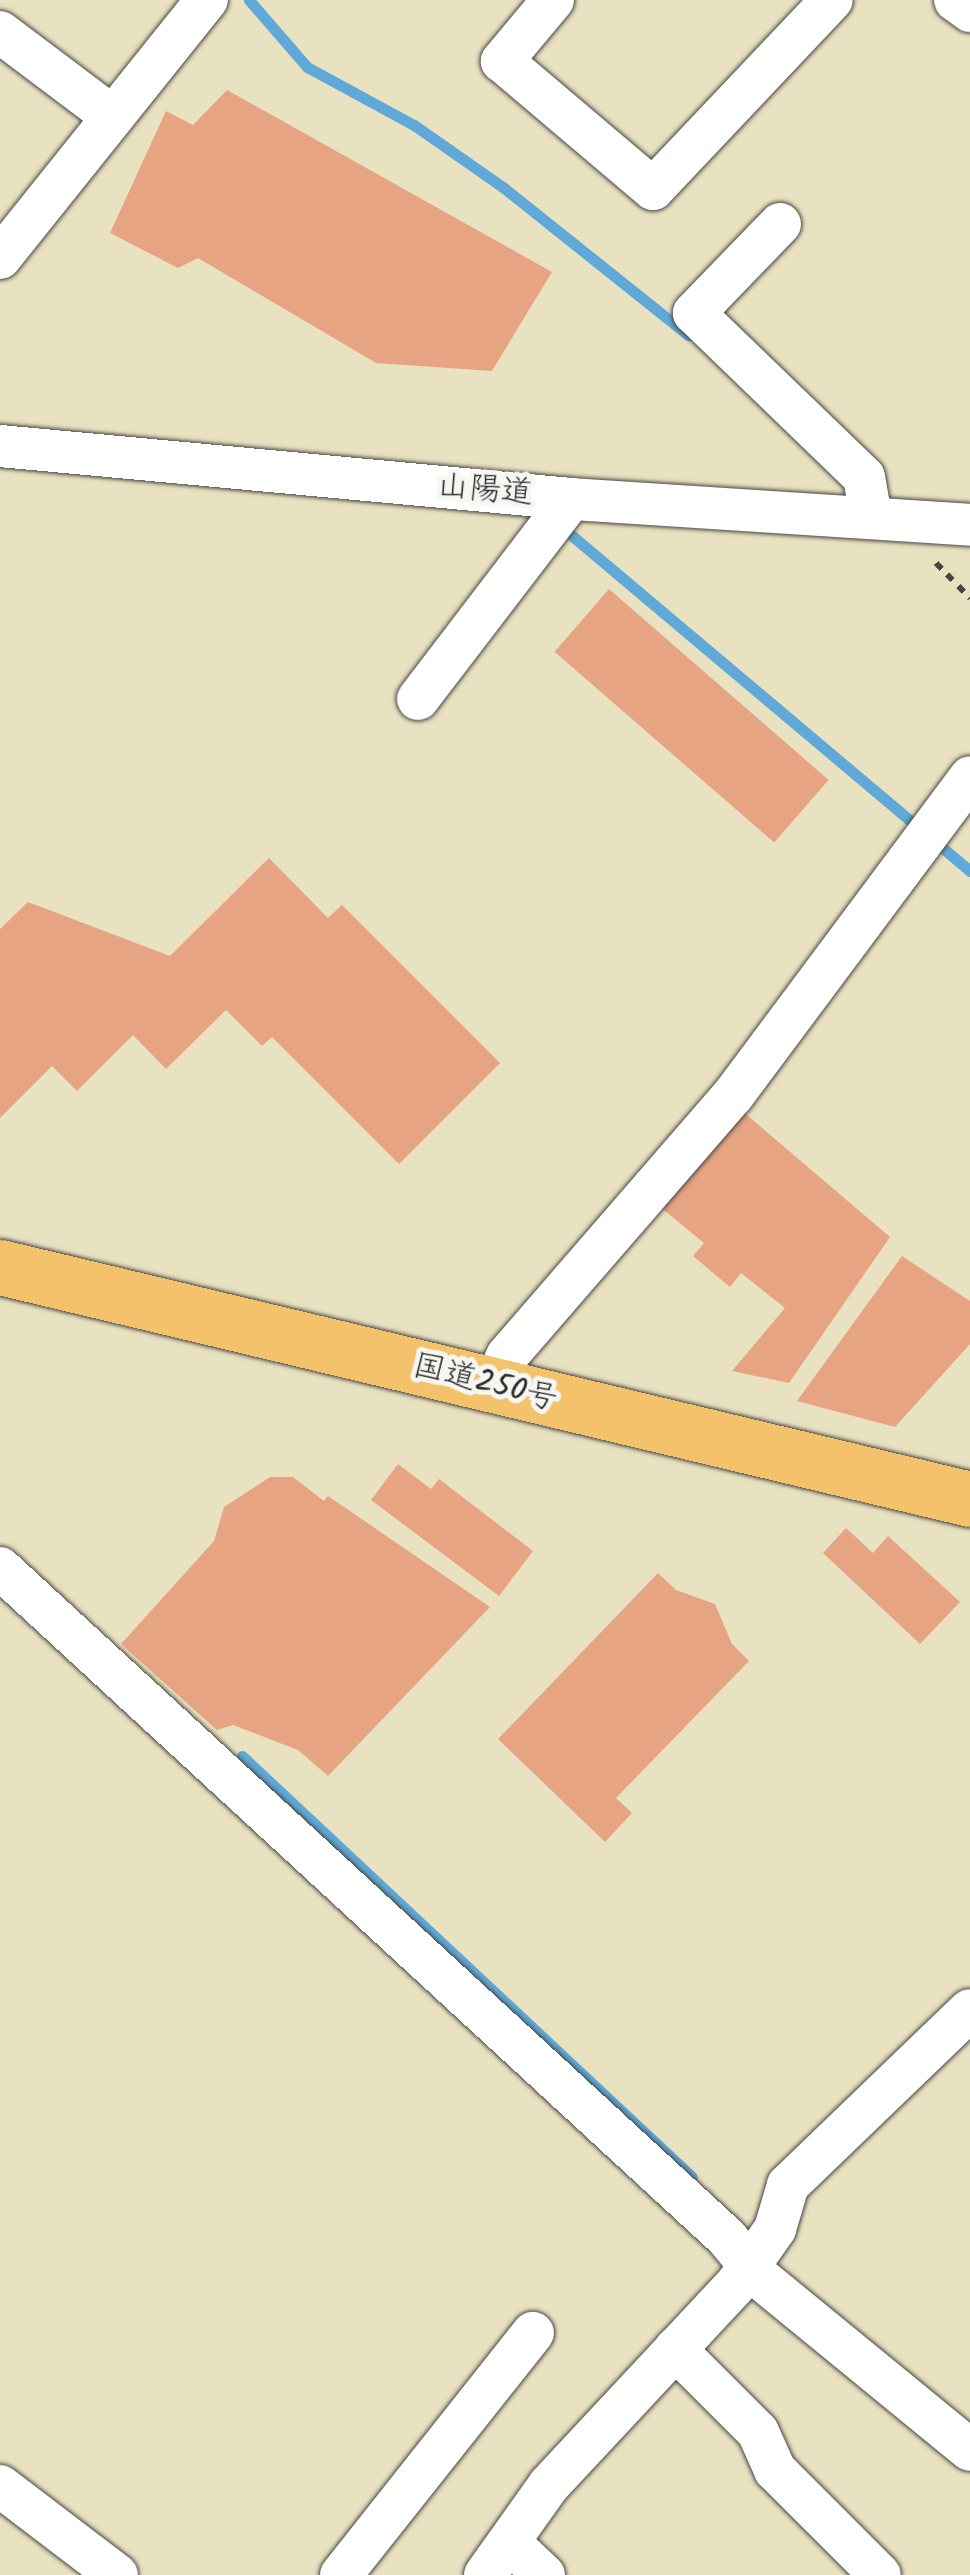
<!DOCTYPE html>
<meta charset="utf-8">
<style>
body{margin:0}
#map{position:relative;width:970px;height:2575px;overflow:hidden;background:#e9e2c1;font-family:Kalam,"Klee One",sans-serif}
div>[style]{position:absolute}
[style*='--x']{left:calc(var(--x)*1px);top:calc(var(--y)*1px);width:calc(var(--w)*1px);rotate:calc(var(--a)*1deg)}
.stream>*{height:11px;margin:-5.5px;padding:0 5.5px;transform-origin:5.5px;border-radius:5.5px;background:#5fa8d7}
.building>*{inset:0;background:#e6a482;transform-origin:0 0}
.path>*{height:6px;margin-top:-3px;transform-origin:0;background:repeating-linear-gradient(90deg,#484642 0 8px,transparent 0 16px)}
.roads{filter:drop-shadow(0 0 2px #484642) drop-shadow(0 0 2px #484642)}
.street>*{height:42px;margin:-21px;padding:0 21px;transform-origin:21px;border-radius:21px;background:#fff}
.highway>*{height:55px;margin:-27.5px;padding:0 27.5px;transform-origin:27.5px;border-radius:27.5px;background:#f4c26a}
span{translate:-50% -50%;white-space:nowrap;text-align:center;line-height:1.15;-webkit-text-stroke:10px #f6f6f2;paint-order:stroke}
.street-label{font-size:32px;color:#2b2b2b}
</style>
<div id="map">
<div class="stream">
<div style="--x:249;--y:0;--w:89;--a:49.1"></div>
<div style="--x:307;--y:67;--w:122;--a:28.5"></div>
<div style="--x:414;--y:125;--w:110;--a:35"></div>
<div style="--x:504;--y:188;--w:236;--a:38.6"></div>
<div style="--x:570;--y:534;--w:523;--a:40.11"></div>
<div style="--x:242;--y:1756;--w:616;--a:43.09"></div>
</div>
<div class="building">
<div style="clip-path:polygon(227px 90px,552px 272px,492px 371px,376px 363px,198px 258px,178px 268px,110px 233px,166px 111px,193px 125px)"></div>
<div style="left:609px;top:589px;width:291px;height:83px;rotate:41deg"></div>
<div style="clip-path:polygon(269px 858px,328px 918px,342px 905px,500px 1063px,399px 1164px,272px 1037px,262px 1046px,226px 1010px,166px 1069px,133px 1035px,77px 1091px,52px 1066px,0 1118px,0 929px,28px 902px,170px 956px)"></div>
<div style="clip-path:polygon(741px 1110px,890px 1237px,789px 1383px,732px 1371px,785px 1308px,741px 1273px,730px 1287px,693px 1256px,704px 1243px,659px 1206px)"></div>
<div style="clip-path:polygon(902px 1256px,970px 1301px,970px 1344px,895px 1427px,797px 1401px)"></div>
<div style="clip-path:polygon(398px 1464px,431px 1489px,439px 1479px,533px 1551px,499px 1596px,371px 1500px)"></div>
<div style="clip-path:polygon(270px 1477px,293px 1477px,324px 1501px,328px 1496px,490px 1607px,328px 1776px,298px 1750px,233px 1725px,217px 1730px,121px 1644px,214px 1541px,224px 1507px)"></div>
<div style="clip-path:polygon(846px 1528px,873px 1553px,888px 1536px,960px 1602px,920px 1644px,823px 1553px)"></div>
<div style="clip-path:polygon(658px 1573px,676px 1590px,715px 1604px,732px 1644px,749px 1661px,616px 1798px,632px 1813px,605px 1842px,498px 1739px)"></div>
</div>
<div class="path">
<div style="--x:936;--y:563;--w:49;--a:45.8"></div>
</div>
<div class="roads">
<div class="street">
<div style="--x:553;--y:0;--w:80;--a:129.9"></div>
<div style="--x:502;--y:61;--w:198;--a:40.3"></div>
<div style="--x:653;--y:189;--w:260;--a:-46.6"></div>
<div style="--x:955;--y:0;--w:19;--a:36"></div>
<div style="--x:0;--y:32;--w:138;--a:37"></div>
<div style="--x:780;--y:224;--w:124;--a:134"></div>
<div style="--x:694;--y:313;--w:236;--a:44"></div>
<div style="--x:864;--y:477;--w:41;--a:80.1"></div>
<div style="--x:0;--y:258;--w:331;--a:-51.3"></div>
<div style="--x:0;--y:446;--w:573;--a:5.3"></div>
<div style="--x:571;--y:499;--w:400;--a:3.7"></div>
<div style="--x:418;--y:699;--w:252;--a:-52.6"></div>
<div style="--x:492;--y:1386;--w:34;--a:-63"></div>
<div style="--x:507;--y:1356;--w:347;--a:-49.1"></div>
<div style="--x:734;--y:1094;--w:395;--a:-53.3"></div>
<div style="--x:0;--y:1568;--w:989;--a:42.66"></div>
<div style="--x:727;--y:2238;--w:52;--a:50.5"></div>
<div style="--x:760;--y:2278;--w:271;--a:39.3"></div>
<div style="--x:675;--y:2349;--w:117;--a:45"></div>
<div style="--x:758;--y:2432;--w:42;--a:65.9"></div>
<div style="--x:775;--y:2470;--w:148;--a:45"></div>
<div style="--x:0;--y:2486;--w:147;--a:37.3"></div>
<div style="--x:509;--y:2542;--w:48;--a:43.3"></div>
<div style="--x:341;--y:2575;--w:309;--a:-51.6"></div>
<div style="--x:485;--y:2575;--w:110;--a:-54.6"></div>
<div style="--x:549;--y:2485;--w:277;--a:-47"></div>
<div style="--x:738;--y:2282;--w:65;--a:-55.1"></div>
<div style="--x:775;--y:2229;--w:46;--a:-73.5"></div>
<div style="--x:788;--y:2185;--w:252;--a:-43.9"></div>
</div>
<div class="highway">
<div style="--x:0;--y:1267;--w:997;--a:13.45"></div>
</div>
</div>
<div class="street-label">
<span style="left:485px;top:491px;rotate:5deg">山陽道</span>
<span style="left:485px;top:1384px;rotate:14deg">国道250号</span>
</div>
</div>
